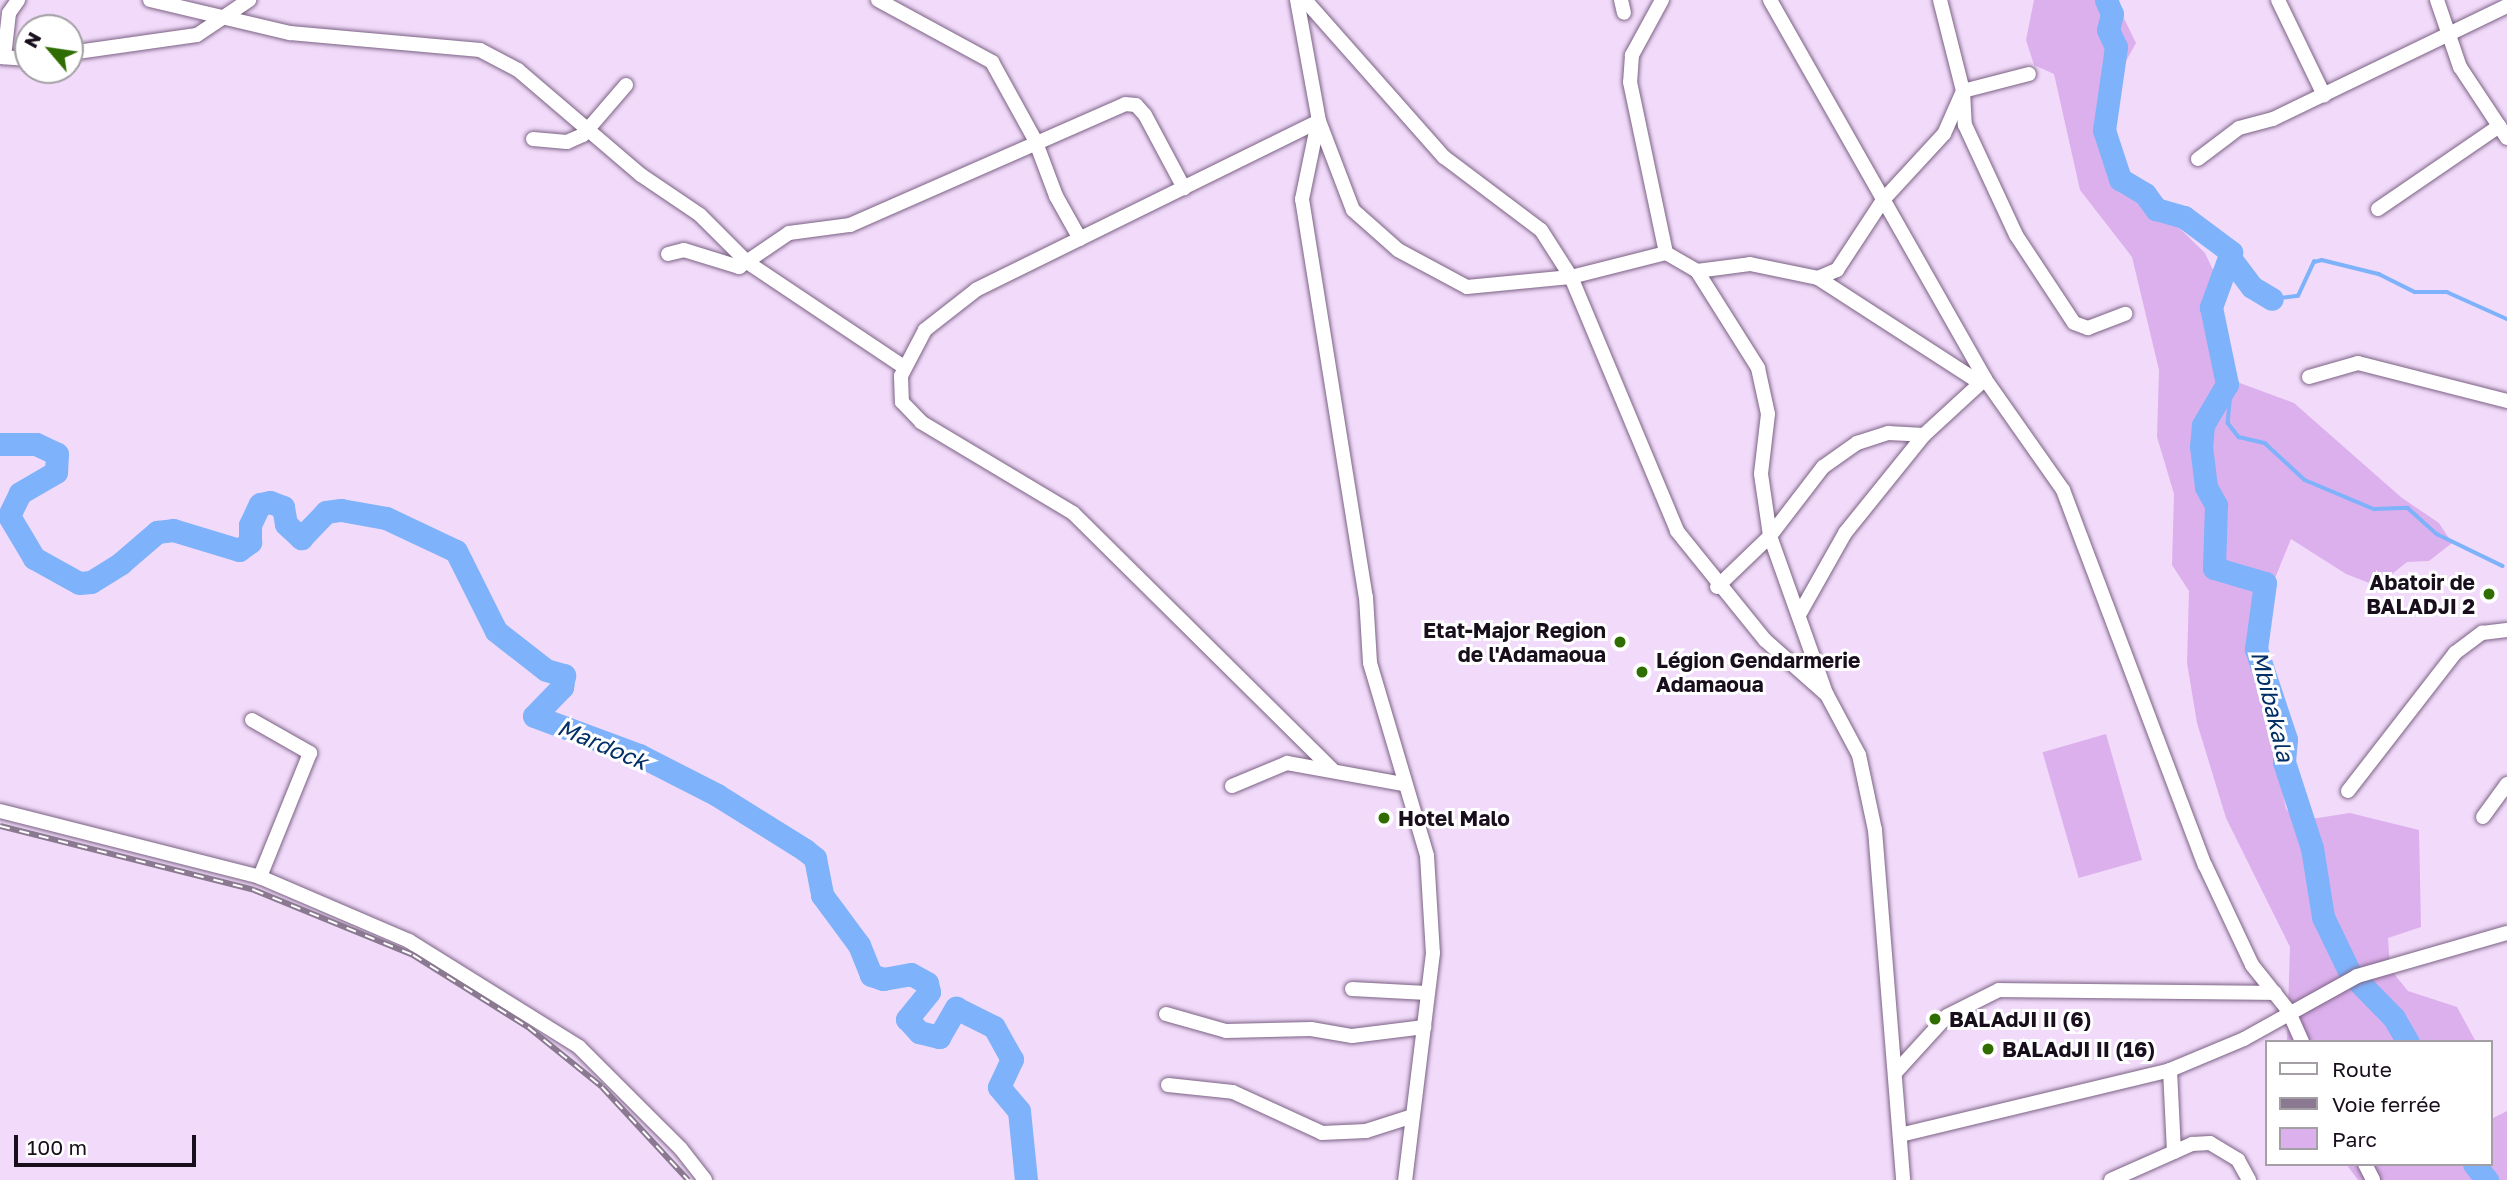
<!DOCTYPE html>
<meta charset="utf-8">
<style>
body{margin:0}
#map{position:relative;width:2507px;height:1180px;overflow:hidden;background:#f2dbfa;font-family:"Golos Text",sans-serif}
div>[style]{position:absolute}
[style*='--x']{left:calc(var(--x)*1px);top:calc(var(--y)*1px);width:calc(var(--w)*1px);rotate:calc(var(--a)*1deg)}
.green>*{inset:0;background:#dcb0ec;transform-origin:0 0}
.stream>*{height:3.5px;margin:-1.75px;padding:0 1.75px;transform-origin:1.75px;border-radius:1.75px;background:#7eb2fa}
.river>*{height:23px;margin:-11.5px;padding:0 11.5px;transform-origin:11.5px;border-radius:11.5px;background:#7eb2fa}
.roads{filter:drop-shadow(0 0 2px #7b6284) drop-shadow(0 0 2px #7b6284)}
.street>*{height:14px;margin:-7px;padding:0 7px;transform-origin:7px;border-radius:7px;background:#fff}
.rail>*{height:6px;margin-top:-3px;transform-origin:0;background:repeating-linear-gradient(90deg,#fff 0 10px,#8a7990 0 20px);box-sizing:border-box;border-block:2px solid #8a7990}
.dots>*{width:19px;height:19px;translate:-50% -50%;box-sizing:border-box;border:4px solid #fff;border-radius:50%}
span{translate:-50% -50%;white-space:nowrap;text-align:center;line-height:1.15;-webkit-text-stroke:6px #fff;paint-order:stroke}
.poi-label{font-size:21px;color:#180e1c;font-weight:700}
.right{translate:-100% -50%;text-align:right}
.left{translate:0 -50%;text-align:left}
.water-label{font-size:23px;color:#022f65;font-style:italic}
.legend{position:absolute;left:2265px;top:1040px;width:228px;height:126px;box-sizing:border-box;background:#fff;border:2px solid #a39fa4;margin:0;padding:9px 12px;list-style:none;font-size:21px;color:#180e1c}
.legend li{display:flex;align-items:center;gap:14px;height:35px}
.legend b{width:35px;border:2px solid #a39fa4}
.north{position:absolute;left:14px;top:14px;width:70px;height:70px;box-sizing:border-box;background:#fff;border:2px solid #a39fa4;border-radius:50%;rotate:299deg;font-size:19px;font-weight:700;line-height:28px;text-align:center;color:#180e1c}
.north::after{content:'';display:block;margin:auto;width:24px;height:32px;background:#2f6d00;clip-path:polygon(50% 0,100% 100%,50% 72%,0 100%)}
.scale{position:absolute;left:14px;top:1135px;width:182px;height:32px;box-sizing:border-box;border:4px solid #180e1c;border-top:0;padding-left:9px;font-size:21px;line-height:24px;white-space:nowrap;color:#180e1c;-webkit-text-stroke:5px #fff;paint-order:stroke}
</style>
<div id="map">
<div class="green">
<div style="clip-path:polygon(2034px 0,2115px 0,2136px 43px,2111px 88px,2099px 150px,2205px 253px,2223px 291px,2218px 333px,2237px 382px,2294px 403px,2402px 498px,2439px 523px,2452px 543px,2429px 561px,2407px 562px,2377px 586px,2346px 574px,2291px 539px,2247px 647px,2271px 678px,2271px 731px,2286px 809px,2298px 821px,2350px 813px,2419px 830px,2421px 927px,2388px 938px,2390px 969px,2408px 991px,2457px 1007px,2476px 1042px,2287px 1042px,2290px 947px,2226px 818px,2197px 723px,2187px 663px,2189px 591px,2172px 565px,2174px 494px,2157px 437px,2159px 370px,2132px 257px,2080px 190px,2054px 74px,2034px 65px,2026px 40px)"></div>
<div style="left:2106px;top:734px;width:131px;height:66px;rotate:74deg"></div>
<div style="clip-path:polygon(2507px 1111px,2507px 1180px,2358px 1180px,2346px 1164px,2491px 1164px,2491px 1119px)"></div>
</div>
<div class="stream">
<div style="--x:2272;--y:299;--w:26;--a:-7"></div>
<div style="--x:2298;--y:296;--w:38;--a:-65"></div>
<div style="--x:2314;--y:262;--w:8;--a:-14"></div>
<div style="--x:2322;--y:260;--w:59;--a:13.8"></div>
<div style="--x:2379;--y:274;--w:40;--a:26.6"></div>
<div style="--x:2415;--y:292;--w:32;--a:0"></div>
<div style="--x:2447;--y:292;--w:66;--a:24.2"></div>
<div style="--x:2224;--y:387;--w:16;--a:68"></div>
<div style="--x:2230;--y:402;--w:21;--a:95"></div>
<div style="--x:2228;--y:423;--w:18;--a:52"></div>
<div style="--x:2239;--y:437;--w:27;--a:13"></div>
<div style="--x:2265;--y:443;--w:54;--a:42.8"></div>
<div style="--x:2305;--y:480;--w:75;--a:22.8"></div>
<div style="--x:2374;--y:509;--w:34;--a:-2"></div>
<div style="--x:2408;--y:508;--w:39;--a:42"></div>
<div style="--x:2437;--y:534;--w:73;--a:25.9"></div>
</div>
<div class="river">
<div style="--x:2106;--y:0;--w:15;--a:67"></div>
<div style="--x:2112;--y:14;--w:16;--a:104"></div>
<div style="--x:2108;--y:30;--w:19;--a:65"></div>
<div style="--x:2116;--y:47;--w:84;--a:98.2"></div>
<div style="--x:2104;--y:130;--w:52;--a:71.9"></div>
<div style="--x:2120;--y:179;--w:29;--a:31"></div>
<div style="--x:2145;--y:194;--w:19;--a:54"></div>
<div style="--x:2156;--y:209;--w:29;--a:16"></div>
<div style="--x:2184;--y:217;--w:59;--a:36.7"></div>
<div style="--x:2231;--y:252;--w:59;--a:110"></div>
<div style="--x:2211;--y:307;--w:79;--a:78.3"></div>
<div style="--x:2227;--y:384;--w:48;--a:120.3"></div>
<div style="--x:2203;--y:425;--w:21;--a:95"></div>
<div style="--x:2201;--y:446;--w:41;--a:83"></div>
<div style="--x:2206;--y:487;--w:21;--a:61"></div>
<div style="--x:2216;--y:505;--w:63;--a:91.8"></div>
<div style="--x:2214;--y:568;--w:53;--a:16.4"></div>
<div style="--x:2265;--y:583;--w:67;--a:97.8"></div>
<div style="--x:2256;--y:649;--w:95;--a:71.6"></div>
<div style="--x:2286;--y:739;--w:23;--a:95"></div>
<div style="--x:2284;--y:762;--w:90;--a:72"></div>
<div style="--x:2312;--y:848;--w:70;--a:80.9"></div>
<div style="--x:2323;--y:917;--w:62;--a:64.3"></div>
<div style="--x:2350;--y:973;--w:63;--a:45.6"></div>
<div style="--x:2394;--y:1018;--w:28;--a:60"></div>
<div style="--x:2230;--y:258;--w:36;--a:53"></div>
<div style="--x:2252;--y:287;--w:23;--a:31"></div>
<div style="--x:0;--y:444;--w:36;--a:0"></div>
<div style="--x:36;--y:444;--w:23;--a:25"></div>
<div style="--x:57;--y:454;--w:18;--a:93"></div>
<div style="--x:56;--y:472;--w:42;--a:149.7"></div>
<div style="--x:20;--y:493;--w:25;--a:116"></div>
<div style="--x:9;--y:516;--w:49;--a:59.2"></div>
<div style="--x:34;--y:558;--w:51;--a:29.1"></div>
<div style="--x:79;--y:583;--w:12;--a:-5"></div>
<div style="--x:91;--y:582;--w:36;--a:-32"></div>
<div style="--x:121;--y:563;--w:48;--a:-40.7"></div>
<div style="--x:157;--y:532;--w:16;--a:-7"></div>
<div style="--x:173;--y:530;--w:69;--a:16.9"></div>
<div style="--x:239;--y:550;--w:14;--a:-36"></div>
<div style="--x:250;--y:542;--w:17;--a:-90"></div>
<div style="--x:250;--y:525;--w:23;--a:-65"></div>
<div style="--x:260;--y:504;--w:10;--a:-11"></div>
<div style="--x:270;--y:502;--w:14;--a:21"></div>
<div style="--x:283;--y:507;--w:17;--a:80"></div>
<div style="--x:286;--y:524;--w:21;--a:43"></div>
<div style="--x:301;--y:538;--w:36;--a:-46"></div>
<div style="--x:326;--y:512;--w:15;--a:-8"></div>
<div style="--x:341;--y:510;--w:46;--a:10.1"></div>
<div style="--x:386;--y:518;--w:77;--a:25.2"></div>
<div style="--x:456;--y:551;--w:89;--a:63.4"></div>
<div style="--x:496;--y:631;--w:63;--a:38"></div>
<div style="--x:546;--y:670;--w:19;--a:16"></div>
<div style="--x:564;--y:675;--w:12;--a:99"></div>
<div style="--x:562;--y:687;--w:40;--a:134"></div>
<div style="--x:534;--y:716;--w:112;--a:20.4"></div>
<div style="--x:639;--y:755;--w:88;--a:27.1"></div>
<div style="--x:717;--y:795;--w:104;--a:32"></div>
<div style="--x:805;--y:850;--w:13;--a:39"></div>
<div style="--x:815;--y:858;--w:38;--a:79"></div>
<div style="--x:822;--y:895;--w:62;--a:53.5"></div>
<div style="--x:859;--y:945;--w:32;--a:68"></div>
<div style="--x:871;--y:975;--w:13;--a:18"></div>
<div style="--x:883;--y:979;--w:28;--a:-10"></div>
<div style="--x:911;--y:974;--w:18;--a:29"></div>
<div style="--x:927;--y:983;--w:9;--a:77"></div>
<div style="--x:929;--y:992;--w:35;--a:129"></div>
<div style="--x:907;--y:1019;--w:18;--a:47"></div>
<div style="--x:919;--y:1032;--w:21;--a:14"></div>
<div style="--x:939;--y:1037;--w:34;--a:-60"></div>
<div style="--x:956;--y:1008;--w:42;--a:26.6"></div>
<div style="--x:994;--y:1027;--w:37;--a:61"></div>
<div style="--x:1012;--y:1059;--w:31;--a:115"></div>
<div style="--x:999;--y:1087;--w:31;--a:50"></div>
<div style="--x:1019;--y:1111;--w:69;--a:84.2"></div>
<div style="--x:2474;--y:1164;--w:21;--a:51"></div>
</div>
<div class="roads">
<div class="street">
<div style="--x:150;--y:0;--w:144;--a:13.3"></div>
<div style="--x:290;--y:33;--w:191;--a:5.1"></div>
<div style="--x:480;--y:50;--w:43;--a:27.8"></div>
<div style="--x:518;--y:70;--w:162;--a:40.5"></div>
<div style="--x:641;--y:175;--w:71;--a:34.1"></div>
<div style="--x:700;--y:215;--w:66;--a:45"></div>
<div style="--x:747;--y:262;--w:189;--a:33.8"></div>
<div style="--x:878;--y:0;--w:130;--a:28.5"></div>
<div style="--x:992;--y:62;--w:89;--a:61.1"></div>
<div style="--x:1035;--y:140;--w:60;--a:69.4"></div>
<div style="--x:1056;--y:196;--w:49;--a:60.8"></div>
<div style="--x:1297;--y:0;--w:123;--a:79.7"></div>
<div style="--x:1319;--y:121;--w:95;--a:69.1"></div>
<div style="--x:1353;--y:210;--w:60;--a:41.6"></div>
<div style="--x:1398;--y:250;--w:78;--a:28.2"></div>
<div style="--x:1467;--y:287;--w:104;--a:-5.5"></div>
<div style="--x:1571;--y:277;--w:275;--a:67.3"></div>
<div style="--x:1677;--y:531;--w:140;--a:51.1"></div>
<div style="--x:1765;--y:640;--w:83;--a:41.6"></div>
<div style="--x:1827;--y:695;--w:68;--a:61.9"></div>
<div style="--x:1859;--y:755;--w:77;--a:78"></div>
<div style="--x:1875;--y:830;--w:351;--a:85.4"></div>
<div style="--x:1305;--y:0;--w:210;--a:48.5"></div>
<div style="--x:1444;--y:157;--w:121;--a:37"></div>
<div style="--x:1541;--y:230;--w:56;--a:57.4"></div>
<div style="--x:1571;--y:277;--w:98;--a:-14.2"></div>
<div style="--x:1666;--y:253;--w:36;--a:30"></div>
<div style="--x:1697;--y:271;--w:53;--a:-7.5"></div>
<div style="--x:1750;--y:264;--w:69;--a:11.6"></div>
<div style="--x:1818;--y:278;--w:21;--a:-23"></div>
<div style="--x:1837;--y:270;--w:84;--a:-56.7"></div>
<div style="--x:1883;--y:200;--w:90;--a:-47.3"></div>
<div style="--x:1944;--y:134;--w:47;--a:-66.2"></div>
<div style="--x:1963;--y:91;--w:68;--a:-14.4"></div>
<div style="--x:1621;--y:0;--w:13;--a:77"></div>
<div style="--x:1662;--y:0;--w:63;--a:118.6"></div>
<div style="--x:1632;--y:55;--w:27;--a:94"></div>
<div style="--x:1630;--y:82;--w:175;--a:78.1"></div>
<div style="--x:1770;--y:0;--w:436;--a:60.4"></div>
<div style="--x:1985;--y:379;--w:136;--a:54.9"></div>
<div style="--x:2063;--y:490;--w:401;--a:69.3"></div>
<div style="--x:2205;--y:865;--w:110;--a:64.8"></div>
<div style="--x:2252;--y:965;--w:58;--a:51.3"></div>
<div style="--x:2288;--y:1010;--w:35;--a:66"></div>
<div style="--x:1940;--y:0;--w:94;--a:75.8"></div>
<div style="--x:1963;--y:91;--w:34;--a:87"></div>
<div style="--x:1965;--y:125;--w:121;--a:65.1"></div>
<div style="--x:2016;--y:235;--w:105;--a:56.6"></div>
<div style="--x:2074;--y:323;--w:15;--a:20"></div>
<div style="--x:2088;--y:328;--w:40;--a:-21"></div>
<div style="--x:2278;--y:0;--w:106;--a:64.2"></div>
<div style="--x:2437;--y:0;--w:71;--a:71.1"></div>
<div style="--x:2460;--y:67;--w:85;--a:56.5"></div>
<div style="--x:0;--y:53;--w:6;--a:45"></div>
<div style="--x:4;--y:57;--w:44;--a:-83.5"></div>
<div style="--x:9;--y:13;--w:16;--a:-55"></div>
<div style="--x:70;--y:53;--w:128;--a:-8.1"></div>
<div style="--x:197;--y:35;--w:63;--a:-33.9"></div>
<div style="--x:0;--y:57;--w:28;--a:4"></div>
<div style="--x:1319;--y:121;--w:382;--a:153.8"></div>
<div style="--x:976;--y:290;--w:65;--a:141.9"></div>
<div style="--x:925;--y:330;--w:52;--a:117.6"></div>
<div style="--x:901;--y:376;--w:26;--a:88"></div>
<div style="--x:902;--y:402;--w:28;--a:46"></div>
<div style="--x:921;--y:422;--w:177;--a:30.9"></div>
<div style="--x:1073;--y:513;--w:364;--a:44.7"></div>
<div style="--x:1318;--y:122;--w:79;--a:101.7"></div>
<div style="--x:1302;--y:199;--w:403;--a:80.9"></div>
<div style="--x:1366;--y:597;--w:66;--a:86.5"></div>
<div style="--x:1370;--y:663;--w:201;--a:73.5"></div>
<div style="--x:1427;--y:856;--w:97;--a:86.5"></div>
<div style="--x:1433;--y:953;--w:229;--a:97"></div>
<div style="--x:533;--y:139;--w:34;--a:5"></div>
<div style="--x:567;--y:142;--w:17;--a:-24"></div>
<div style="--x:583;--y:135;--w:66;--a:-49.3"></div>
<div style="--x:2198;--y:159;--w:51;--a:-37.1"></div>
<div style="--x:2239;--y:128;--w:35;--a:-15"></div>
<div style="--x:2273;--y:119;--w:260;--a:-25.8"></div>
<div style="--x:2378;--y:209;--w:147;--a:-34.4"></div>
<div style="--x:668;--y:254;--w:16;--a:-14"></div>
<div style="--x:684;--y:250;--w:58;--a:17.2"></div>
<div style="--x:739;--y:267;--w:60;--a:-34.2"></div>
<div style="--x:789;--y:233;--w:62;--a:-7.5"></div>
<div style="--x:850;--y:225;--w:300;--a:-23.7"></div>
<div style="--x:1125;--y:104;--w:11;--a:5"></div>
<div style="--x:1136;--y:105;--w:13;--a:48"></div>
<div style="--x:1145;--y:115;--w:83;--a:61.9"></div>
<div style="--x:1697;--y:271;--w:115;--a:57.8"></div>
<div style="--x:1758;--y:368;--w:47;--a:77.7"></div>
<div style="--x:1768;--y:414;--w:60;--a:96.7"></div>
<div style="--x:1761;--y:474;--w:63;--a:81.7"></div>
<div style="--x:1770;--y:536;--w:167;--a:70.4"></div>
<div style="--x:1818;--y:278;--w:193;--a:32.9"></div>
<div style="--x:2309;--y:377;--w:51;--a:-15.9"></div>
<div style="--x:2358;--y:363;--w:154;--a:14.3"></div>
<div style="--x:1717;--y:587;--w:74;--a:-43.9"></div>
<div style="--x:1770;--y:536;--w:87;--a:-52.5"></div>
<div style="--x:1823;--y:467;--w:42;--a:-35.2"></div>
<div style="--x:1857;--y:443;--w:33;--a:-18"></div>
<div style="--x:1888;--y:433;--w:36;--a:3"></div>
<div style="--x:1800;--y:613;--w:92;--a:-60.6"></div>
<div style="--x:1845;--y:533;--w:126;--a:-51.1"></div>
<div style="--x:1924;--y:435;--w:83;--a:-42.6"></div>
<div style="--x:252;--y:720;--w:67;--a:29.6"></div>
<div style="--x:310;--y:753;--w:134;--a:112"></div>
<div style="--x:1232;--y:786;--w:60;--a:-22.7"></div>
<div style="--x:1287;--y:763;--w:117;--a:10.3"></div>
<div style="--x:2348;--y:791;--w:175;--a:-52.2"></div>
<div style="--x:2455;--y:653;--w:34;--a:-37"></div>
<div style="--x:2482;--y:633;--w:25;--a:-7"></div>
<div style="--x:0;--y:811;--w:268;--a:14.2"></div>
<div style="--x:260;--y:877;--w:162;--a:23.2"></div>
<div style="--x:409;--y:941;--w:200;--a:31.9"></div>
<div style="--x:579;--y:1047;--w:144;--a:45"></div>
<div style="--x:681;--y:1149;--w:39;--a:52"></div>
<div style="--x:2483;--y:817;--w:41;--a:-54"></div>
<div style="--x:1352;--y:989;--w:75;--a:3.1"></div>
<div style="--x:1166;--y:1014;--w:62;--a:15.8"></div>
<div style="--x:1226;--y:1031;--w:85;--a:-1.3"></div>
<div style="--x:1311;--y:1029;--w:42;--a:9.7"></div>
<div style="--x:1352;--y:1036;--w:73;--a:-7.1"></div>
<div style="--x:2170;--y:1070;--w:82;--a:87.2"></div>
<div style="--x:1895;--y:1073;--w:77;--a:-47.6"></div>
<div style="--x:1947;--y:1016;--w:58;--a:-26.6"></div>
<div style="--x:1999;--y:990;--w:276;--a:0.6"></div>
<div style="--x:1168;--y:1085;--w:65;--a:6.1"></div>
<div style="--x:1233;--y:1092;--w:98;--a:24.7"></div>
<div style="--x:1322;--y:1133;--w:44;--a:-2.6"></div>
<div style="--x:1366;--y:1131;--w:46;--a:-17.7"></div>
<div style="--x:1900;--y:1135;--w:278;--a:-13.5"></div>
<div style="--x:2170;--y:1070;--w:80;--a:-22.7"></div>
<div style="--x:2244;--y:1039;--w:129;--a:-29.1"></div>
<div style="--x:2357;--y:976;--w:156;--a:-16"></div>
<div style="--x:2365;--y:1164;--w:18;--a:63"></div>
<div style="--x:2111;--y:1180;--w:89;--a:-24"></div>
<div style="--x:2192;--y:1144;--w:18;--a:-3"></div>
<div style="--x:2210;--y:1143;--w:33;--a:31"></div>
<div style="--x:2238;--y:1160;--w:23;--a:61"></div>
</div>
</div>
<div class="rail">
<div style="--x:0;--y:826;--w:262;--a:14.1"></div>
<div style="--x:254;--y:890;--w:172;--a:22.2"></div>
<div style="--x:413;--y:955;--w:136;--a:32.1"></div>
<div style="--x:528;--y:1027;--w:95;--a:39"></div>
<div style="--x:602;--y:1087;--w:127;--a:47.2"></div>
</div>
<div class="dots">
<div style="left:2489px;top:594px;background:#2f6d00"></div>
<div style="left:1620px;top:642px;background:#2f6d00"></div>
<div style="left:1642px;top:672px;background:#2f6d00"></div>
<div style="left:1384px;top:818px;background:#2f6d00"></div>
<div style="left:1935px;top:1019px;background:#2f6d00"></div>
<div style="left:1988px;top:1049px;background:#2f6d00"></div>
</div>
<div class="poi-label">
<span class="right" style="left:2475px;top:594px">Abatoir de<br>BALADJI 2</span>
<span class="right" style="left:1606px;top:642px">Etat-Major Region<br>de l'Adamaoua</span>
<span class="left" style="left:1656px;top:672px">Légion Gendarmerie<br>Adamaoua</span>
<span class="left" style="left:1398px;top:818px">Hotel Malo</span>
<span class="left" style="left:1949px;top:1019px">BALAdJI II (6)</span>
<span class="left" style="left:2002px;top:1049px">BALAdJI II (16)</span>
</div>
<div class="water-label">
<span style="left:2273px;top:706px;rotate:76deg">Mbibakala</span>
<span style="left:603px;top:744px;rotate:23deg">Mardock</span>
</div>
<ul class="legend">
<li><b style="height:9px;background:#fff"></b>Route</li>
<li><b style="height:9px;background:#8a7990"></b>Voie ferrée</li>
<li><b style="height:19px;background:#dcb0ec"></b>Parc</li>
</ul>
<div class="north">N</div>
<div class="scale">100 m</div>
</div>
